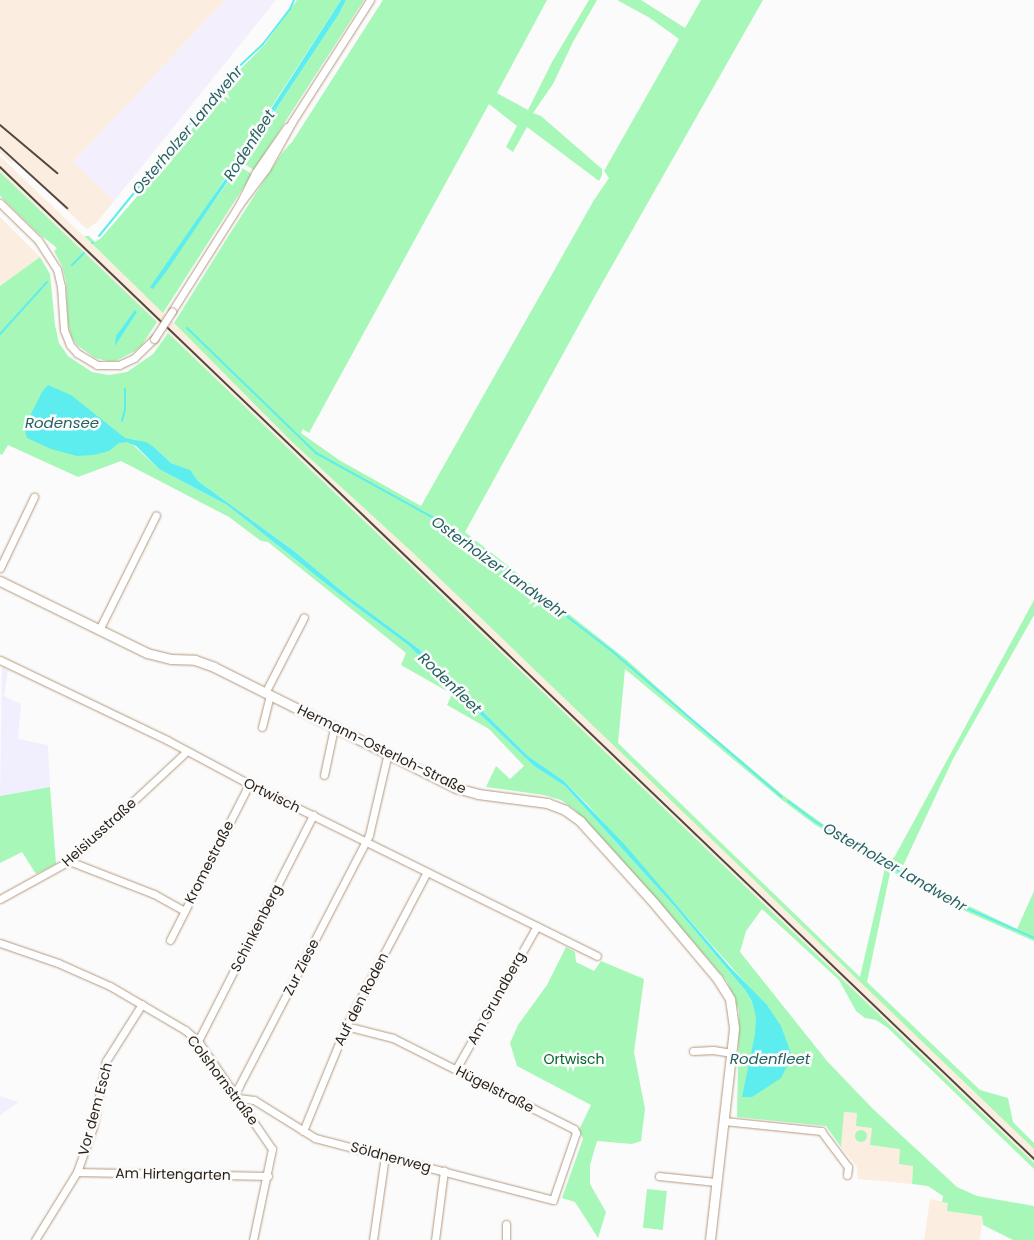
<!DOCTYPE html>
<meta charset="utf-8">
<style>
body{margin:0}
#map{position:relative;width:1034px;height:1240px;overflow:hidden;background:#fbfbfb;font-family:Poppins,sans-serif}
div>[style]{position:absolute}
[style*='--x']{left:calc(var(--x)*1px);top:calc(var(--y)*1px);width:calc(var(--w)*1px);rotate:calc(var(--a)*1deg)}
.commercial>*{inset:0;background:#f3effc}
.built>*{inset:0;background:#fbede0}
.education>*{inset:0;background:#f1effd}
.green>*{inset:0;background:#a7f8b8;transform-origin:0 0}
.round{border-radius:50%}
.water>*{inset:0;background:#5eedef}
.stream>*{height:2px;margin:-1px;padding:0 1px;transform-origin:1px;border-radius:1px;background:#5eedef}
.roads{filter:drop-shadow(0 0 1px #b3987e) drop-shadow(0 0 1px #b3987e)}
.minor>*{height:7px;margin:-3.5px;padding:0 3.5px;transform-origin:3.5px;border-radius:3.5px;background:#fff}
.tertiary>*{height:9px;margin:-4.5px;padding:0 4.5px;transform-origin:4.5px;border-radius:4.5px;background:#fff}
.rail>*{height:2px;margin:-1px;padding:0 1px;transform-origin:1px;border-radius:1px;background:#514941}
.bridges{filter:drop-shadow(0 0 1px #b3987e) drop-shadow(0 0 1px #b3987e)}
.minor-bridge>*{height:7px;margin:-3.5px;padding:0 3.5px;transform-origin:3.5px;border-radius:3.5px;background:#fff}
span{translate:-50% -50%;white-space:nowrap;text-align:center;line-height:1.15;-webkit-text-stroke:5px #fbfbfb;paint-order:stroke}
.street-label{font-size:14px;color:#291f15}
.park-label{font-size:14px;color:#01652c}
.water-label{font-size:15px;color:#266162;font-style:italic}
</style>
<div id="map">
<div class="commercial">
<div style="clip-path:polygon(225px 0,276px 0,114px 201px,73px 162px)"></div>
</div>
<div class="built">
<div style="clip-path:polygon(0 0,225px 0,73px 162px,114px 201px,97px 222px,87px 229px,14px 161px,11px 163px,0 153px)"></div>
<div style="clip-path:polygon(0 156px,174px 323px,292px 442px,412px 552px,1034px 1149px,1034px 1163px,0 172px)"></div>
<div style="clip-path:polygon(0 217px,40px 257px,0 286px)"></div>
<div style="clip-path:polygon(844px 1112px,857px 1113px,872px 1128px,901px 1149px,913px 1166px,912px 1184px,858px 1179px,857px 1167px,841px 1147px)"></div>
<div style="clip-path:polygon(930px 1199px,948px 1203px,948px 1211px,983px 1216px,980px 1240px,924px 1240px)"></div>
</div>
<div class="education">
<div style="clip-path:polygon(2px 667px,8px 670px,4px 696px,21px 704px,18px 739px,48px 745px,50px 787px,0 796px)"></div>
<div style="clip-path:polygon(0 1096px,19px 1102px,0 1115px)"></div>
</div>
<div class="green">
<div style="clip-path:polygon(297px 0,341px 0,153px 289px,239px 166px,252px 174px,163px 313px,84px 236px,89px 236px,95px 242px,101px 238px,160px 170px,229px 81px,265px 44px)"></div>
<div style="clip-path:polygon(346px 0,364px 0,254px 170px,241px 162px,265px 134px,276px 109px,339px 14px)"></div>
<div style="clip-path:polygon(evenodd,383px 0,547px 0,497px 93px,528px 110px,552px 62px,589px 0,597px 0,573px 42px,553px 84px,533px 113px,541px 116px,602px 169px,602px 175px,599px 181px,527px 127px,513px 152px,506px 147px,517px 126px,489px 104px,309px 433px,303px 429px,301px 433px,339px 460px,421px 506px,594px 200px,609px 178px,604px 171px,679px 39px,650px 18px,617px 0,641px 0,685px 28px,701px 0,763px 0,596px 294px,465px 532px,627px 660px,689px 716px,784px 796px,841px 837px,888px 865px,895px 856px,1034px 600px,1034px 615px,953px 759px,902px 868px,942px 893px,1017px 929px,1034px 891px,1034px 941px,949px 904px,892px 871px,890px 873px,867px 982px,980px 1090px,1008px 1098px,1013px 1122px,1034px 1143px,1034px 1149px,412px 552px,292px 442px,174px 323px,229px 235px,282px 153px,292px 142px,383px 0,625px 669px,782px 800px,814px 824px,885px 868px,860px 977px,618px 743px,625px 669px)"></div>
<div style="clip-path:polygon(0 172px,157px 322px,142px 345px,135px 351px,116px 361px,107px 361px,95px 358px,77px 345px,71px 336px,68px 323px,66px 281px,62px 266px,54px 251px,57px 248px,38px 233px,0 196px)"></div>
<div style="clip-path:polygon(evenodd,40px 257px,50px 274px,55px 325px,59px 343px,68px 356px,92px 372px,109px 375px,127px 372px,153px 354px,168px 333px,1034px 1163px,1034px 1169px,888px 1028px,876px 1020px,865px 1018px,856px 1011px,839px 980px,762px 909px,746px 931px,740px 952px,827px 1061px,873px 1109px,957px 1187px,977px 1196px,1034px 1206px,1034px 1240px,1013px 1240px,983px 1225px,982px 1216px,947px 1211px,948px 1203px,942px 1202px,943px 1196px,928px 1186px,912px 1184px,913px 1166px,899px 1164px,900px 1149px,870px 1145px,872px 1128px,856px 1126px,857px 1113px,844px 1112px,841px 1147px,826px 1126px,737px 1117px,739px 1011px,727px 981px,637px 877px,575px 810px,561px 800px,544px 795px,486px 787px,496px 766px,510px 779px,524px 766px,489px 729px,447px 705px,452px 694px,401px 665px,406px 653px,268px 542px,261px 541px,229px 517px,121px 461px,78px 477px,8px 445px,2px 455px,0 454px,0 286px,40px 257px,132px 439px,154px 447px,171px 463px,189px 470px,198px 481px,294px 551px,349px 597px,419px 649px,528px 756px,564px 781px,587px 804px,750px 988px,746px 991px,675px 907px,565px 786px,534px 766px,408px 645px,339px 594px,227px 505px,159px 469px,132px 444px,132px 439px)"></div>
<div style="clip-path:polygon(50px 787px,56px 864px,36px 874px,22px 852px,0 863px,0 796px)"></div>
<div style="clip-path:polygon(566px 947px,575px 952px,576px 962px,594px 971px,601px 961px,644px 979px,634px 1052px,645px 1109px,641px 1141px,632px 1144px,597px 1141px,590px 1165px,590px 1184px,606px 1212px,598px 1238px,575px 1202px,562px 1198px,583px 1139px,579px 1130px,591px 1105px,517px 1066px,510px 1043px,518px 1025px,547px 985px)"></div>
<div class="round" style="left:855px;top:1130px;width:12px;height:12px"></div>
<div style="left:647px;top:1189px;width:20px;height:39px;rotate:6deg"></div>
</div>
<div class="water">
<div style="clip-path:polygon(341px 0,346px 0,339px 14px,276px 109px,265px 134px,257px 145px,249px 150px,166px 272px,153px 289px,151px 288px,150px 287px,235px 165px)"></div>
<div style="clip-path:polygon(135px 310px,137px 312px,115px 346px,116px 336px)"></div>
<div style="clip-path:polygon(48px 385px,71px 395px,125px 438px,146px 442px,154px 447px,171px 463px,190px 470px,198px 481px,294px 551px,349px 597px,419px 649px,528px 756px,564px 781px,625px 845px,729px 966px,767px 1005px,781px 1026px,792px 1056px,781px 1078px,752px 1097px,742px 1097px,755px 1034px,756px 1017px,752px 1001px,746px 991px,675px 907px,565px 786px,534px 766px,408px 645px,339px 594px,227px 505px,159px 469px,136px 446px,127px 442px,119px 443px,109px 451px,94px 455px,77px 456px,51px 449px,27px 438px,24px 428px,42px 392px)"></div>
</div>
<div class="stream">
<div style="--x:99;--y:236;--w:208;--a:-50.9"></div>
<div style="--x:230;--y:75;--w:45;--a:-43.2"></div>
<div style="--x:263;--y:44;--w:44;--a:-52.4"></div>
<div style="--x:290;--y:9;--w:10;--a:-66"></div>
<div style="--x:92;--y:243;--w:1;--a:-45"></div>
<div style="--x:72;--y:265;--w:17;--a:-45"></div>
<div style="--x:187;--y:328;--w:180;--a:44.1"></div>
<div style="--x:316;--y:453;--w:143;--a:28.9"></div>
<div style="--x:441;--y:522;--w:50;--a:35.3"></div>
<div style="--x:482;--y:551;--w:164;--a:37.6"></div>
<div style="--x:612;--y:651;--w:224;--a:40.7"></div>
<div style="--x:0;--y:334;--w:70;--a:-47.9"></div>
<div style="--x:122;--y:421;--w:11;--a:-75"></div>
<div style="--x:125;--y:410;--w:21;--a:-90"></div>
<div style="--x:788;--y:801;--w:35;--a:37"></div>
<div style="--x:816;--y:822;--w:153;--a:30.6"></div>
<div style="--x:948;--y:900;--w:94;--a:23.8"></div>
</div>
<div class="roads">
<div class="minor">
<div style="--x:0;--y:203;--w:53;--a:44.2"></div>
<div style="--x:38;--y:240;--w:35;--a:57"></div>
<div style="--x:57;--y:269;--w:18;--a:77"></div>
<div style="--x:61;--y:287;--w:43;--a:86"></div>
<div style="--x:64;--y:330;--w:16;--a:68"></div>
<div style="--x:70;--y:345;--w:11;--a:49"></div>
<div style="--x:77;--y:353;--w:23;--a:31"></div>
<div style="--x:97;--y:365;--w:22;--a:0"></div>
<div style="--x:119;--y:365;--w:17;--a:-25"></div>
<div style="--x:134;--y:358;--w:28;--a:-44"></div>
<div style="--x:239;--y:205;--w:45;--a:-53.1"></div>
<div style="--x:266;--y:169;--w:54;--a:-61"></div>
<div style="--x:292;--y:122;--w:145;--a:-57.4"></div>
<div style="--x:172;--y:311;--w:125;--a:-57.7"></div>
<div style="--x:239;--y:205;--w:36;--a:-63"></div>
<div style="--x:255;--y:173;--w:56;--a:-55.2"></div>
<div style="--x:0;--y:568;--w:79;--a:-64.4"></div>
<div style="--x:99;--y:630;--w:128;--a:-63.6"></div>
<div style="--x:0;--y:660;--w:185;--a:25.6"></div>
<div style="--x:167;--y:740;--w:93;--a:28.2"></div>
<div style="--x:249;--y:784;--w:388;--a:26.3"></div>
<div style="--x:265;--y:693;--w:85;--a:-62.8"></div>
<div style="--x:262;--y:727;--w:33;--a:-76"></div>
<div style="--x:324;--y:775;--w:48;--a:-78"></div>
<div style="--x:69;--y:861;--w:91;--a:21.2"></div>
<div style="--x:154;--y:894;--w:35;--a:29"></div>
<div style="--x:0;--y:899;--w:79;--a:-28.8"></div>
<div style="--x:69;--y:861;--w:161;--a:-43"></div>
<div style="--x:170;--y:940;--w:175;--a:-63.1"></div>
<div style="--x:0;--y:943;--w:61;--a:19"></div>
<div style="--x:58;--y:963;--w:57;--a:23.9"></div>
<div style="--x:110;--y:986;--w:87;--a:30.4"></div>
<div style="--x:185;--y:1030;--w:17;--a:40"></div>
<div style="--x:198;--y:1041;--w:131;--a:55.6"></div>
<div style="--x:272;--y:1149;--w:93;--a:101.8"></div>
<div style="--x:198;--y:1041;--w:254;--a:-63"></div>
<div style="--x:693;--y:1051;--w:20;--a:-3"></div>
<div style="--x:713;--y:1050;--w:18;--a:9"></div>
<div style="--x:456;--y:1069;--w:164;--a:-60.5"></div>
<div style="--x:234;--y:1092;--w:6;--a:-45"></div>
<div style="--x:238;--y:1088;--w:285;--a:-62.6"></div>
<div style="--x:369;--y:835;--w:84;--a:-77"></div>
<div style="--x:238;--y:1098;--w:16;--a:7"></div>
<div style="--x:254;--y:1100;--w:72;--a:31.9"></div>
<div style="--x:315;--y:1138;--w:246;--a:14.6"></div>
<div style="--x:553;--y:1200;--w:71;--a:-71.1"></div>
<div style="--x:576;--y:1133;--w:4;--a:-117"></div>
<div style="--x:574;--y:1129;--w:203;--a:-153.3"></div>
<div style="--x:393;--y:1038;--w:49;--a:-165.7"></div>
<div style="--x:724;--y:1121;--w:98;--a:5.9"></div>
<div style="--x:821;--y:1131;--w:45;--a:53.1"></div>
<div style="--x:848;--y:1167;--w:8;--a:97"></div>
<div style="--x:303;--y:1131;--w:113;--a:-67.7"></div>
<div style="--x:346;--y:1026;--w:174;--a:-62.3"></div>
<div style="--x:77;--y:1172;--w:191;--a:1.2"></div>
<div style="--x:659;--y:1176;--w:57;--a:6"></div>
<div style="--x:35;--y:1240;--w:80;--a:-58.3"></div>
<div style="--x:77;--y:1172;--w:48;--a:-70.4"></div>
<div style="--x:93;--y:1127;--w:67;--a:-78.9"></div>
<div style="--x:106;--y:1061;--w:67;--a:-57.7"></div>
<div style="--x:373;--y:1240;--w:85;--a:-81.9"></div>
<div style="--x:435;--y:1240;--w:70;--a:-82.6"></div>
<div style="--x:506;--y:1240;--w:16;--a:-90"></div>
</div>
<div class="tertiary">
<div style="--x:0;--y:581;--w:164;--a:26.1"></div>
<div style="--x:147;--y:653;--w:25;--a:14"></div>
<div style="--x:171;--y:659;--w:24;--a:2"></div>
<div style="--x:195;--y:660;--w:20;--a:20"></div>
<div style="--x:214;--y:667;--w:271;--a:26.6"></div>
<div style="--x:456;--y:788;--w:23;--a:15"></div>
<div style="--x:478;--y:794;--w:70;--a:7.4"></div>
<div style="--x:547;--y:803;--w:19;--a:21"></div>
<div style="--x:565;--y:810;--w:19;--a:36"></div>
<div style="--x:580;--y:821;--w:110;--a:47.9"></div>
<div style="--x:654;--y:903;--w:98;--a:50"></div>
<div style="--x:717;--y:978;--w:25;--a:58"></div>
<div style="--x:730;--y:999;--w:30;--a:82"></div>
<div style="--x:734;--y:1029;--w:212;--a:96.5"></div>
</div>
</div>
<div class="rail">
<div style="--x:0;--y:125;--w:75;--a:40.1"></div>
<div style="--x:0;--y:147;--w:91;--a:42.3"></div>
<div style="--x:0;--y:167;--w:1433;--a:43.81"></div>
</div>
<div class="bridges">
<div class="minor-bridge">
<div style="--x:154;--y:339;--w:33;--a:-57"></div>
</div>
</div>
<div class="street-label">
<span style="left:382px;top:749px;rotate:26deg">Hermann-Osterloh-Straße</span>
<span style="left:272px;top:795px;rotate:26deg">Ortwisch</span>
<span style="left:99px;top:832px;rotate:-42deg">Heisiusstraße</span>
<span style="left:209px;top:862px;rotate:-63deg">Kromestraße</span>
<span style="left:256px;top:928px;rotate:-63deg">Schinkenberg</span>
<span style="left:301px;top:967px;rotate:-63deg">Zur Ziese</span>
<span style="left:496px;top:998px;rotate:-61deg">Am Grundberg</span>
<span style="left:361px;top:999px;rotate:-63deg">Auf den Roden</span>
<span style="left:223px;top:1080px;rotate:53deg">Colshornstraße</span>
<span style="left:495px;top:1089px;rotate:27deg">Hügelstraße</span>
<span style="left:95px;top:1109px;rotate:-75deg">Vor dem Esch</span>
<span style="left:391px;top:1157px;rotate:15deg">Söldnerweg</span>
<span style="left:173px;top:1174px;rotate:1deg">Am Hirtengarten</span>
</div>
<div class="park-label">
<span style="left:574px;top:1059px">Ortwisch</span>
</div>
<div class="water-label">
<span style="left:187px;top:130px;rotate:-50deg">Osterholzer Landwehr</span>
<span style="left:249px;top:145px;rotate:-57deg">Rodenfleet</span>
<span style="left:62px;top:423px">Rodensee</span>
<span style="left:499px;top:567px;rotate:36deg">Osterholzer Landwehr</span>
<span style="left:450px;top:683px;rotate:44deg">Rodenfleet</span>
<span style="left:895px;top:867px;rotate:30deg">Osterholzer Landwehr</span>
<span style="left:770px;top:1059px">Rodenfleet</span>
</div>
</div>
